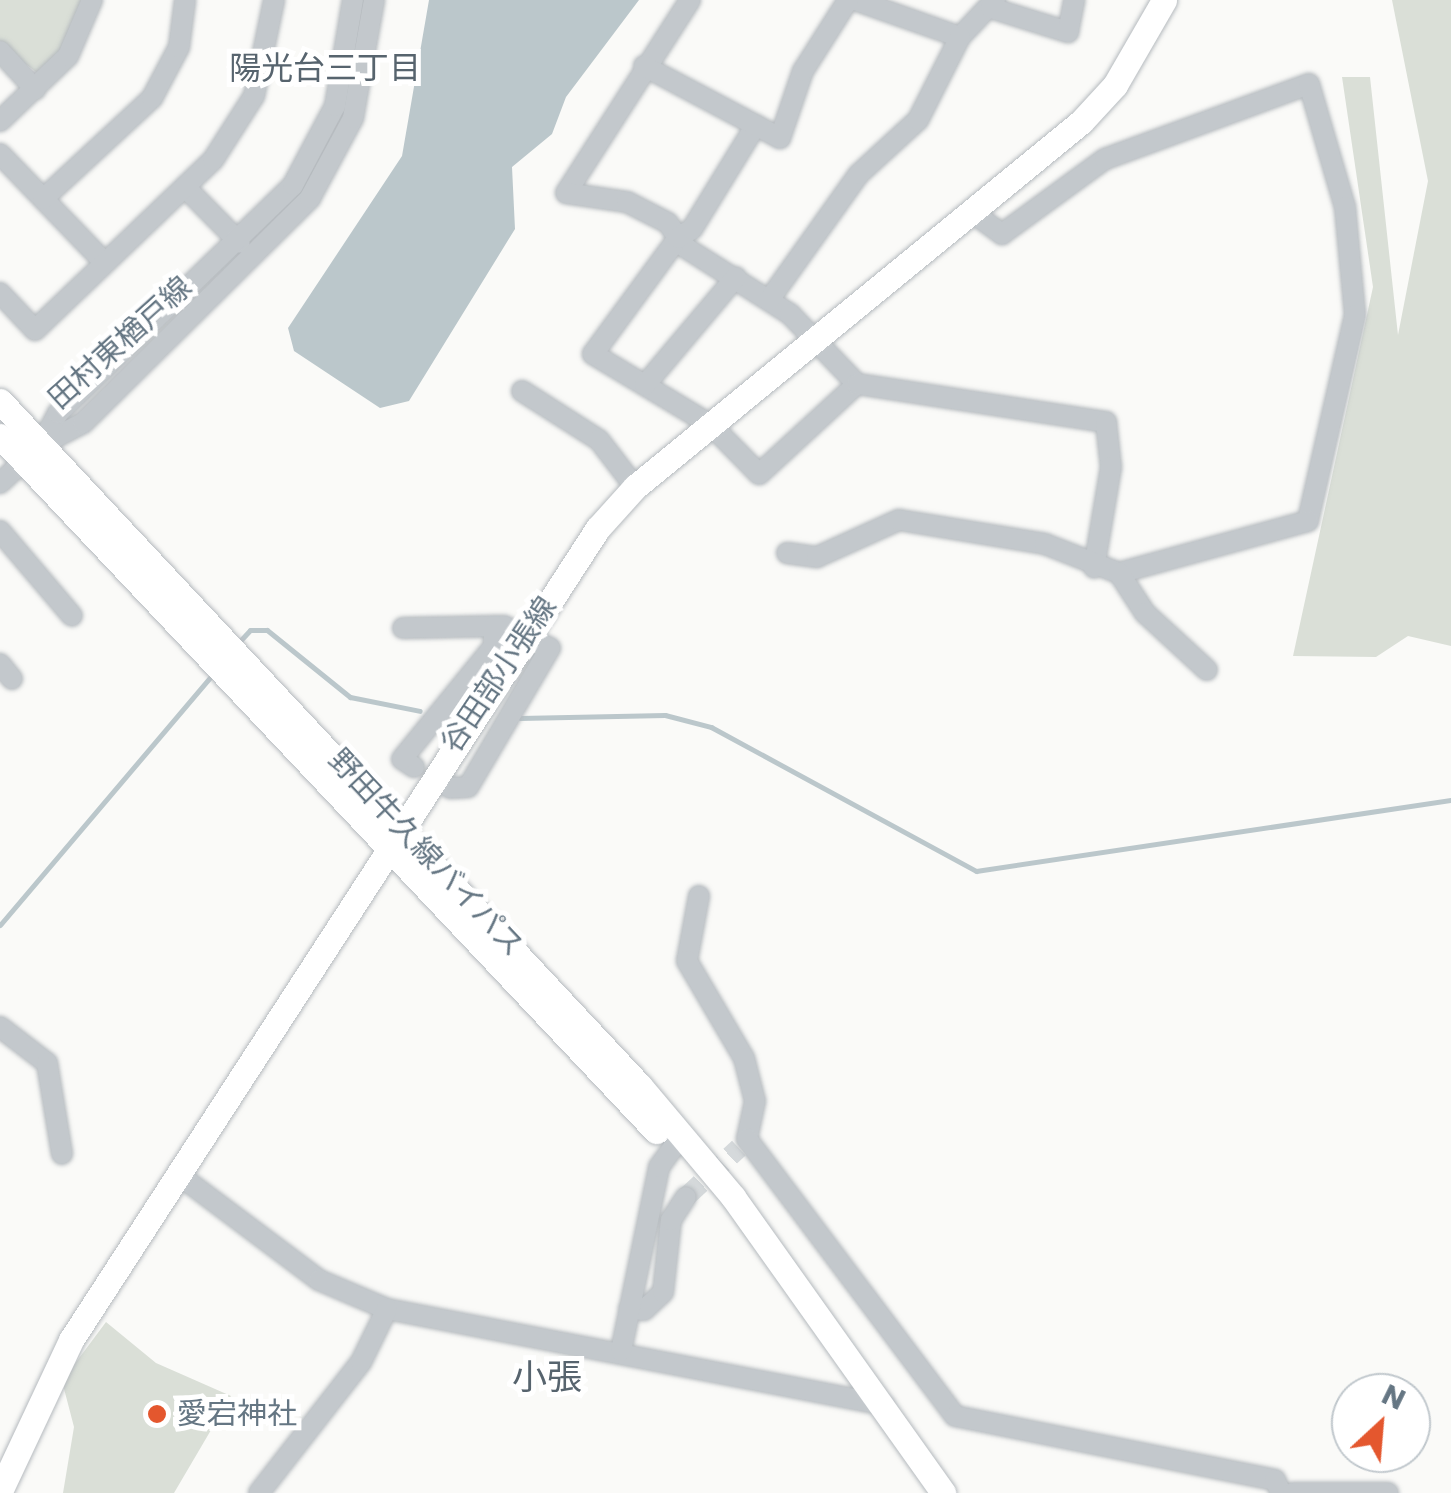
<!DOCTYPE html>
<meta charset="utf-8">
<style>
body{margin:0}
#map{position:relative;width:1451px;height:1493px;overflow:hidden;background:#fafaf8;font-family:Poppins,"Noto Sans JP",sans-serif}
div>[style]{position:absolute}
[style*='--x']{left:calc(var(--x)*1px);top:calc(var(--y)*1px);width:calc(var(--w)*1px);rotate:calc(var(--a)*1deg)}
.green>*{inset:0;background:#dadfd7}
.water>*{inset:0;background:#bbc7cb}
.stream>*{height:5px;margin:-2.5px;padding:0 2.5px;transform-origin:2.5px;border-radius:2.5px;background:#bbc7cb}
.minor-tunnel>*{height:20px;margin-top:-10px;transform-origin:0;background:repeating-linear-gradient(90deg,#d5d9db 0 20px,transparent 0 30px)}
.roads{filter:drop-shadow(0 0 2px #b5babe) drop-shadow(0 0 2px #b5babe)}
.minor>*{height:20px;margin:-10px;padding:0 10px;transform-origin:10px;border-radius:10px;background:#c3c8cc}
.major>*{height:25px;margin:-12.5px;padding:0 12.5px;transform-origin:12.5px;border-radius:12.5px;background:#fff}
.dots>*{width:28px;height:28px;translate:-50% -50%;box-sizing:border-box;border:5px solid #fff;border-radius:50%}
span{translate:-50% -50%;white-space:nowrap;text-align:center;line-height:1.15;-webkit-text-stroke:10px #fff;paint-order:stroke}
.street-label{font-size:30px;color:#657683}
.poi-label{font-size:30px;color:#657683}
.left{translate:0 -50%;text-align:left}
.neighbourhood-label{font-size:32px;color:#57646e}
.quarter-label{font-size:35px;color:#57646e}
.north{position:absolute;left:1331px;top:1373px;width:100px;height:100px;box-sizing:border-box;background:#fff;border:2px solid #c1c8cd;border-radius:50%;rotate:26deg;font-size:28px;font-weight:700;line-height:40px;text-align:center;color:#657683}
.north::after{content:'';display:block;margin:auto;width:35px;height:45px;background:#e4572e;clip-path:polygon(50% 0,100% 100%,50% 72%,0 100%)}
</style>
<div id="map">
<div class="green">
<div style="clip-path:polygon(0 0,85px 0,65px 50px,39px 74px,0 45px)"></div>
<div style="clip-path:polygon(1392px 0,1451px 0,1451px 646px,1408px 636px,1376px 657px,1293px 656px,1373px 287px,1342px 77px,1370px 77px,1398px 335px,1428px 181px)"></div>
<div style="clip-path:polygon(106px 1322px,156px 1363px,231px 1396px,174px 1493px,63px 1493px,74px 1427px,62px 1381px)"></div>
</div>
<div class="water">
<div style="clip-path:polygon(429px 0,639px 0,566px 97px,552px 134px,512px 167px,515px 229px,409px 401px,380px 408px,294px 351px,288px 328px,402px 156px)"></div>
</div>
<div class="stream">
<div style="--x:239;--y:642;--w:16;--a:-47"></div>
<div style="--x:250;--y:630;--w:17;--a:0"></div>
<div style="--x:267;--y:630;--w:107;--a:38.9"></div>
<div style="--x:350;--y:697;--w:71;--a:11.3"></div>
<div style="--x:520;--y:718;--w:145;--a:-1.2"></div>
<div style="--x:665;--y:715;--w:48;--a:14.6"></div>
<div style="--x:711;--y:727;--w:302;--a:28.5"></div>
<div style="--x:976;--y:871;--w:480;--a:-8.5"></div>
<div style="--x:0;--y:925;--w:329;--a:-49.7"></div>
</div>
<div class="minor-tunnel">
<div style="--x:686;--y:1197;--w:72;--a:-42.8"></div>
</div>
<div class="roads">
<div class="minor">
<div style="--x:690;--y:0;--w:229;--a:122.7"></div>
<div style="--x:566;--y:193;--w:62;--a:8.4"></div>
<div style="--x:627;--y:202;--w:46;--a:27.1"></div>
<div style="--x:668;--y:223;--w:18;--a:56"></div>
<div style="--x:678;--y:238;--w:13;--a:51"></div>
<div style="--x:686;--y:248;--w:123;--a:32.4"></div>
<div style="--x:790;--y:314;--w:97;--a:46.3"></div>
<div style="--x:857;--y:384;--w:133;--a:137.4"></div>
<div style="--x:759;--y:474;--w:69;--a:-134.4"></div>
<div style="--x:711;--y:425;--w:138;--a:-149"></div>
<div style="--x:593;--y:354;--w:144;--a:-53.8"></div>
<div style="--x:678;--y:238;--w:17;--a:-33"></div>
<div style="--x:692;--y:229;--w:122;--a:-58.4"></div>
<div style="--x:855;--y:0;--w:111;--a:19.4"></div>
<div style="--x:960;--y:37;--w:51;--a:-46.6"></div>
<div style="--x:991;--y:8;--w:81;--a:17.3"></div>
<div style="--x:1068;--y:32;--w:33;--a:-79"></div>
<div style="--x:0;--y:51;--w:52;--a:47.4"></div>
<div style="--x:644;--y:66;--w:154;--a:27.9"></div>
<div style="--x:780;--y:138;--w:71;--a:-71.1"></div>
<div style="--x:803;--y:71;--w:84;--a:-57.6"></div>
<div style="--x:0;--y:121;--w:94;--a:-43.7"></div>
<div style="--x:68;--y:56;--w:61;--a:-66.8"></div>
<div style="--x:0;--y:154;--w:151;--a:46.1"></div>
<div style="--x:185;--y:187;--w:78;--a:45.5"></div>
<div style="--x:43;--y:199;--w:149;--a:-42.8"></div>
<div style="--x:152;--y:98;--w:58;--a:-62.1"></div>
<div style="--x:179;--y:47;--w:47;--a:-82.7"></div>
<div style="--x:973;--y:213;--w:36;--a:36"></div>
<div style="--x:1002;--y:234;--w:127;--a:-36.1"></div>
<div style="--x:1105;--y:159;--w:217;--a:-20.2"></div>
<div style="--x:1309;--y:84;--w:128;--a:73.7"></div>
<div style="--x:1345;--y:207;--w:108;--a:84.7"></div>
<div style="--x:1355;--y:315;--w:211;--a:102.9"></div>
<div style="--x:1308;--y:521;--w:196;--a:164.6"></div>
<div style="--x:0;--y:293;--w:51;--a:46.6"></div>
<div style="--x:35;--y:330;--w:246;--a:-43.7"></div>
<div style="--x:213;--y:160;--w:76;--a:-57.4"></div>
<div style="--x:254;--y:96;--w:98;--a:-78.2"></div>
<div style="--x:769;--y:300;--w:155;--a:-54.5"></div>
<div style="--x:859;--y:174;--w:80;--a:-42.5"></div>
<div style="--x:918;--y:120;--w:93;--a:-63.2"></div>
<div style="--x:857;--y:384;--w:252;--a:8.7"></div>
<div style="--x:1106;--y:422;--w:45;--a:83.7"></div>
<div style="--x:1111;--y:467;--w:102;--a:99.6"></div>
<div style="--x:645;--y:385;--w:141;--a:-49.9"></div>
<div style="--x:522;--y:391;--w:91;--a:32.5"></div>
<div style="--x:599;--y:440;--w:59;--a:52.5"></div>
<div style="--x:41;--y:445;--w:47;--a:-27.6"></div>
<div style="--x:83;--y:423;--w:320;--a:-44.7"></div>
<div style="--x:310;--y:198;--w:91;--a:-61.7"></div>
<div style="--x:353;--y:118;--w:120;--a:-79.9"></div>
<div style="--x:0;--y:483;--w:56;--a:-42.8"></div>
<div style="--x:41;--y:445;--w:36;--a:-62"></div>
<div style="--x:58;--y:413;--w:327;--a:-44.1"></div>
<div style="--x:293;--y:185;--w:89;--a:-62"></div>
<div style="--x:335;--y:106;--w:108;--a:-80.4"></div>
<div style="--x:0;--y:531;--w:111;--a:49.7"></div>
<div style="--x:787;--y:553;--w:30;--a:8"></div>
<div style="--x:817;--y:557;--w:90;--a:-24.3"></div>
<div style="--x:899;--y:520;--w:148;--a:9.3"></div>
<div style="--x:1045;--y:544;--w:79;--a:21.4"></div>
<div style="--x:1119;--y:573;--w:48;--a:57"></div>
<div style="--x:1145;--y:613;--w:84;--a:42.6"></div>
<div style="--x:403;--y:628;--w:101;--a:-1.1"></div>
<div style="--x:504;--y:626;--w:51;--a:25.6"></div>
<div style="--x:550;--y:648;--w:161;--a:120.5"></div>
<div style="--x:468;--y:787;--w:18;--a:177"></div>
<div style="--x:0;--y:664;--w:19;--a:51"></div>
<div style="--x:414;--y:767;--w:14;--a:-146"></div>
<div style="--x:402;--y:759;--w:146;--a:-50.8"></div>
<div style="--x:494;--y:646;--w:20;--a:-90"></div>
<div style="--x:699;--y:896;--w:66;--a:100.5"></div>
<div style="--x:687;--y:961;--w:113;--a:59.6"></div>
<div style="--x:744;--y:1058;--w:44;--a:75.7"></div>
<div style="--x:755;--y:1101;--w:39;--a:102"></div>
<div style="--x:747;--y:1139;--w:346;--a:53.1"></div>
<div style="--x:955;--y:1416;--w:326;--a:11.3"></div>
<div style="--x:1275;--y:1480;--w:14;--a:65"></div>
<div style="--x:0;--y:1027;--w:59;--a:37.5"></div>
<div style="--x:47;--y:1063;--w:92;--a:80.6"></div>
<div style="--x:179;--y:1175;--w:175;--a:36.9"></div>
<div style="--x:319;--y:1280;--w:74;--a:23.1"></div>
<div style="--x:387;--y:1309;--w:507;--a:10.91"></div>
<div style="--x:629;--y:1309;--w:15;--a:4"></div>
<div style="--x:644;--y:1310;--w:26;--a:-43"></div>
<div style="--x:663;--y:1292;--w:72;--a:-83.7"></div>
<div style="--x:671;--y:1220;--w:27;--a:-57"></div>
<div style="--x:621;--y:1351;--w:188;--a:-78.3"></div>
<div style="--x:659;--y:1167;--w:24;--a:-54"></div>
<div style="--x:259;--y:1493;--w:166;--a:-52.1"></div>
<div style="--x:361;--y:1362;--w:59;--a:-63.9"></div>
<div style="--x:1293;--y:1493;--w:95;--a:0"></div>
</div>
<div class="major">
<div style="--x:0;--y:401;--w:937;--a:46.95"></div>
<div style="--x:640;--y:1086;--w:145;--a:50"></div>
<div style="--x:733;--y:1197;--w:363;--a:54.6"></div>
<div style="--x:0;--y:436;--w:956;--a:46.65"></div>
<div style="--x:0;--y:1491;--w:167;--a:-64.8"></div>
<div style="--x:71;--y:1340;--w:968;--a:-57.02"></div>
<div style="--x:598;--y:528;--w:55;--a:-47.9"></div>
<div style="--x:635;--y:487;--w:576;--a:-39.3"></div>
<div style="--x:1081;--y:122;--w:50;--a:-47.4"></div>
<div style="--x:1115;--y:85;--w:98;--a:-60"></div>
</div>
</div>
<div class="dots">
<div style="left:157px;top:1414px;background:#e4572e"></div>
</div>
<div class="street-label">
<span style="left:120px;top:343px;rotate:-42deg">田村東楢戸線</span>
<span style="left:499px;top:675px;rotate:-56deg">谷田部小張線</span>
<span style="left:426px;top:853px;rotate:47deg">野田牛久線バイパス</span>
</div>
<div class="poi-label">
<span class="left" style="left:177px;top:1414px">愛宕神社</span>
</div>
<div class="neighbourhood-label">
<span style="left:325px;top:68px">陽光台三丁目</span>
</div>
<div class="quarter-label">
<span style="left:547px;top:1377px">小張</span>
</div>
<div class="north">N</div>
</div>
